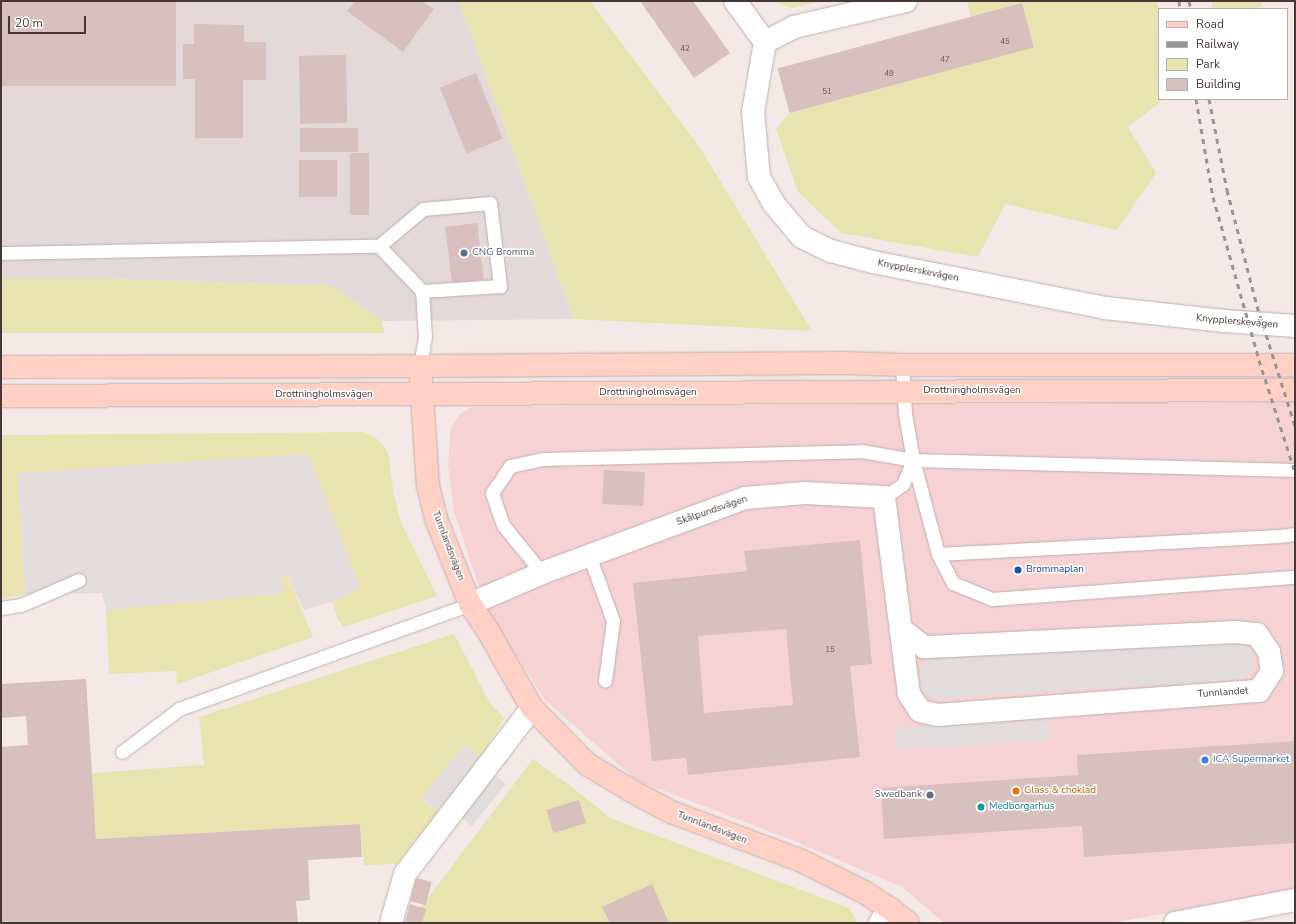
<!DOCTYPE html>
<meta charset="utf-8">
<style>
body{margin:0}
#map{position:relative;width:1296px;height:924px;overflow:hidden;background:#f4e9e7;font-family:"Nunito Sans",sans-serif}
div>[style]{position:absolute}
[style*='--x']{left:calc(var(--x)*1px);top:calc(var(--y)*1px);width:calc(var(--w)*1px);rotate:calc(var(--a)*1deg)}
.commercial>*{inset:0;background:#f6d3d2}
.industrial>*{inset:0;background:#e3d9d9}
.green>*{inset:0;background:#e8e3af}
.parking>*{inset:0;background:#e2dcdc;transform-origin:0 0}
.building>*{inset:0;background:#d8c0bf;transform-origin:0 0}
.roads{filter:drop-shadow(0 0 1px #c2afac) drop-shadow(0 0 1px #c2afac)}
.lane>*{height:13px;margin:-6.5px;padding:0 6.5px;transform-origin:6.5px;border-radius:6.5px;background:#fff}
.street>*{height:22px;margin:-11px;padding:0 11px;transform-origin:11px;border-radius:11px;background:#fff}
.secondary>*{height:22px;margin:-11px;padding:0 11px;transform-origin:11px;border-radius:11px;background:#ffd1c5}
.rail>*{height:3px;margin-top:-1.5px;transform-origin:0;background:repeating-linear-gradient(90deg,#969696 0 5px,transparent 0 10px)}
.dots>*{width:11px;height:11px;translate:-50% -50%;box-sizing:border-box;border:2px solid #fff;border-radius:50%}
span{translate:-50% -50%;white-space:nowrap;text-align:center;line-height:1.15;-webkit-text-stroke:3px #fff;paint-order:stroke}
.number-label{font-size:8px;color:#6b5958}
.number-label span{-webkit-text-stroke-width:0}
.service-label{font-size:10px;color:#4e5e75}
.left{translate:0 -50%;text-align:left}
.right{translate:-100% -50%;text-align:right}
.street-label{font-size:10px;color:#473736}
.transit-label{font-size:10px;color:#164399}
.shop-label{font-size:10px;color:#366cbe}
.food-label{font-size:10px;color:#c56008}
.culture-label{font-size:10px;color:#0d838f}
.frame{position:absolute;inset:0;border:2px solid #473736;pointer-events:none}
.legend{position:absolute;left:1158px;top:8px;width:130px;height:92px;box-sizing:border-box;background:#fff;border:1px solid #b5afaf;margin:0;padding:5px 7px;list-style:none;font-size:12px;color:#473736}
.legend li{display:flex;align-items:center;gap:8px;height:20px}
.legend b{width:20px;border:1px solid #b5afaf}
.scale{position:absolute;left:8px;top:16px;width:78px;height:18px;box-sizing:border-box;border:2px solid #473736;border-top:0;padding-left:5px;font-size:12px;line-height:14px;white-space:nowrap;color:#473736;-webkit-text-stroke:3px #fff;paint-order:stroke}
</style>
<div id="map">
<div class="commercial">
<div style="clip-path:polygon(1295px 402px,1295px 890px,1111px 923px,944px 923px,902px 887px,796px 842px,636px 780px,545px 700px,486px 609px,454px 511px,448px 465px,451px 427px,460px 414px,472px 407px)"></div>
</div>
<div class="industrial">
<div style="clip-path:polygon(1px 1px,459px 1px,574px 319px,382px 321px,331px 286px,110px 279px,1px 279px)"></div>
</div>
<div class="green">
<div style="clip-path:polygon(459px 1px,590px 1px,700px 148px,812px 331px,574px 319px)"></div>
<div style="clip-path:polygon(772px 1px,823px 1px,792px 8px)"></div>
<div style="clip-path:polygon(967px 1px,1157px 1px,1159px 13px,1159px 99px,1164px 99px,1128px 127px,1156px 173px,1117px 230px,1005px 204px,978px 257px,841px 233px,798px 192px,776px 129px,790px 113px,1034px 47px,1022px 3px,971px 17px)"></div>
<div style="clip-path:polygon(1211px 1px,1263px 1px,1261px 7px,1249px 9px,1213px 9px)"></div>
<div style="clip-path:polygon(1px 279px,110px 279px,331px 286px,382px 321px,384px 333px,1px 333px)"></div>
<div style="clip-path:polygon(364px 432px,375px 437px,383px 445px,388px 453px,394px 495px,401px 522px,437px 596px,344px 627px,338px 619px,332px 602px,360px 588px,17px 473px,25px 594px,1px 599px,1px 435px)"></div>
<div style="clip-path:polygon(288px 576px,313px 637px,177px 684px,176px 671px,109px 674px,106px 610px,283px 593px,280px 577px)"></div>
<div style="clip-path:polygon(454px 634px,490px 703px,504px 718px,480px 758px,464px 745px,422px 799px,438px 812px,397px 864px,364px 865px,360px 824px,96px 839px,92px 773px,204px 765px,199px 717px)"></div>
<div style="clip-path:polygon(533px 759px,572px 787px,610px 818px,849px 908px,857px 921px,856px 923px,409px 923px)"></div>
</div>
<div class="parking">
<div style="clip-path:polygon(308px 454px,360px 588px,332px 602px,304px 610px,288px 576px,280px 577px,284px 593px,106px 610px,102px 593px,25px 594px,17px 473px)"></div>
<div style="clip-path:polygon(1241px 643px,1253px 652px,1254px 669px,1241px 680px,931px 699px,922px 689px,918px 675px,924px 664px,938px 658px)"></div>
<div style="left:1048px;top:720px;width:21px;height:153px;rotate:87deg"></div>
<div style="left:464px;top:745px;width:21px;height:68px;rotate:39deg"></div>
<div style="left:491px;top:772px;width:19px;height:54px;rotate:39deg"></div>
</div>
<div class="building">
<div style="left:1px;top:1px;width:175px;height:85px"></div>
<div style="clip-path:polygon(355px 1px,422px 1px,434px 9px,403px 52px,347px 11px)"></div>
<div style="clip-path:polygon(640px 1px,693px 1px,730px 53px,694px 78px)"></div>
<div style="left:1022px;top:3px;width:46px;height:253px;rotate:75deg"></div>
<div style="clip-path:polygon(194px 24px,244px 25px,244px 42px,266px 42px,266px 80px,243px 80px,243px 138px,195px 138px,195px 79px,183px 79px,183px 44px,194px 44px)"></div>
<div style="left:346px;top:55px;width:68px;height:47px;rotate:89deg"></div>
<div style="left:476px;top:73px;width:71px;height:39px;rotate:68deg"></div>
<div style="left:300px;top:128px;width:58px;height:24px"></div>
<div style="left:350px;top:153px;width:19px;height:62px"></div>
<div style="left:299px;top:160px;width:38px;height:37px"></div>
<div style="left:477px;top:223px;width:57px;height:32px;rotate:83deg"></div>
<div style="left:604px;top:470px;width:41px;height:34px;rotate:3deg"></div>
<div style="clip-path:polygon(evenodd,860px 540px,872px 664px,850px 666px,860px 757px,688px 775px,686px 758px,652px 761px,633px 583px,747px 571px,744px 551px,860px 540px,786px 629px,793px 705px,704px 713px,698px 636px,786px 629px)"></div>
<div style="clip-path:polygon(86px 679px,96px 839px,360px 824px,362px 857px,308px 860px,310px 900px,296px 901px,298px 923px,1px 923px,1px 747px,28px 745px,26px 716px,1px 718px,1px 684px)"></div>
<div style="clip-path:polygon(1295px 741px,1295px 843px,1084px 857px,1082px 826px,884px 839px,881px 788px,1078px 775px,1077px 755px)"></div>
<div style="left:579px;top:800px;width:24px;height:34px;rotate:73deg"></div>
<div style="left:416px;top:878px;width:16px;height:24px;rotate:14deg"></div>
<div style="clip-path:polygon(652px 884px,669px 923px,610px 923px,602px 907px)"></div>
<div style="clip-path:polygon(410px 904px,426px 909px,422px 923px,405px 923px)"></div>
</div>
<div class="roads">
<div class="lane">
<div style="--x:379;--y:246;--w:57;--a:-40.1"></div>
<div style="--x:423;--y:209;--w:67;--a:-5.1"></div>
<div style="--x:490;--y:203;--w:84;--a:83.1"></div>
<div style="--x:500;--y:286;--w:78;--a:176.3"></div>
<div style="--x:1;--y:253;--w:378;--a:-1.1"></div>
<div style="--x:379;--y:246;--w:62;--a:46.3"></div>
<div style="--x:422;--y:291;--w:45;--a:86.2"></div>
<div style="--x:425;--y:336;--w:30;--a:99"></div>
<div style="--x:902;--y:365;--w:49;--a:86.5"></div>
<div style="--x:905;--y:414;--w:47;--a:80.1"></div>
<div style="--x:913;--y:460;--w:97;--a:75.1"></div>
<div style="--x:938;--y:554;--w:33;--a:63"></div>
<div style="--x:953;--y:583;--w:42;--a:22.3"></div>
<div style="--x:992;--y:599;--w:304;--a:-4.2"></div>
<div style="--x:884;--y:497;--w:23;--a:-34"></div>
<div style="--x:903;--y:484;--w:26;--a:-67"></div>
<div style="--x:938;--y:554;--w:342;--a:-3"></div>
<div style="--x:1280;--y:536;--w:15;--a:-8"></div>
<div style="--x:589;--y:555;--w:70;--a:70"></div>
<div style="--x:613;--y:621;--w:60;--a:97.7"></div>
<div style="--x:542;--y:573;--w:62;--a:-129.1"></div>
<div style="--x:503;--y:525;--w:34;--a:-109"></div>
<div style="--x:492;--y:493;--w:32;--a:-56"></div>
<div style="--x:510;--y:466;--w:33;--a:-12"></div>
<div style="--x:542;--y:459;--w:320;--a:-1.4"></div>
<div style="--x:862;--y:451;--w:52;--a:10"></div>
<div style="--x:913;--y:460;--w:382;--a:1.5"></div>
<div style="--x:1;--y:608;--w:20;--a:-9"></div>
<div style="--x:21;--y:605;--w:63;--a:-23.3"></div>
<div style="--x:122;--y:752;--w:71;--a:-37"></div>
<div style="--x:179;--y:709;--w:309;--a:-19.8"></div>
</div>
<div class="street">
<div style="--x:735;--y:1;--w:51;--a:53.8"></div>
<div style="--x:765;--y:42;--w:71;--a:99.7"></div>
<div style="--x:753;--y:112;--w:65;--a:84.7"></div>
<div style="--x:759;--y:177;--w:31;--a:61"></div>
<div style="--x:774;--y:204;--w:43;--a:49.7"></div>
<div style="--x:802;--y:237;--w:32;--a:26"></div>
<div style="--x:831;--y:251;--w:43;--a:14.7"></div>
<div style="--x:873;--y:262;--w:237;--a:11.2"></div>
<div style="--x:1105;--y:308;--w:120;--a:6.2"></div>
<div style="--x:1224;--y:321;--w:71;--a:4"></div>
<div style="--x:765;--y:42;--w:33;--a:-27"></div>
<div style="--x:794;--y:27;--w:115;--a:-13.1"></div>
<div style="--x:470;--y:604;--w:78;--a:-23.3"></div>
<div style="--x:542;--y:573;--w:216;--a:-20.3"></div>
<div style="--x:745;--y:498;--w:60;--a:-4.8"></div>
<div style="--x:805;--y:493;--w:79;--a:2.9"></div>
<div style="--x:884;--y:497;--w:199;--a:82.8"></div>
<div style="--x:909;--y:694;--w:20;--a:57"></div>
<div style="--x:920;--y:711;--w:17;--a:13"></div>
<div style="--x:937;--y:715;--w:323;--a:-4.3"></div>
<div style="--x:1259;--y:691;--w:24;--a:-57"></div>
<div style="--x:1272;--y:671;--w:19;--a:-99"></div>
<div style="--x:1269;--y:652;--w:22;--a:-124"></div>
<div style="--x:1257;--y:634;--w:21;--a:-175"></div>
<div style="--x:1236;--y:632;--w:312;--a:177.2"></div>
<div style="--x:924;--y:647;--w:29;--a:-142"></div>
<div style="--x:391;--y:923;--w:51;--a:-74.1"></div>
<div style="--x:405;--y:874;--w:209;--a:-52.6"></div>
<div style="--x:880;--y:923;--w:17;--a:-59"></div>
<div style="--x:1175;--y:923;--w:122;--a:-10.9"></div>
</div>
<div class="secondary">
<div style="--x:1;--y:367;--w:419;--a:-0.1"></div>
<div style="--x:420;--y:366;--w:425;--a:-0.4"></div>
<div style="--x:845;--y:363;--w:57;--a:2"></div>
<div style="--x:902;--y:365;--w:393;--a:0"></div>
<div style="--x:421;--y:379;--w:107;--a:86.3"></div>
<div style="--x:428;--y:486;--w:34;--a:76"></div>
<div style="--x:436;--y:519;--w:92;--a:68.2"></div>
<div style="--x:470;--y:604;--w:32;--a:56"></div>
<div style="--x:488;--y:631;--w:89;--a:60.3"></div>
<div style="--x:532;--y:708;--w:78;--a:45.5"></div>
<div style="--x:587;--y:764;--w:50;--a:31.2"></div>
<div style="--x:630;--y:790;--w:47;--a:28.2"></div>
<div style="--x:671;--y:812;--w:140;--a:20.5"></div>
<div style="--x:802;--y:861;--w:69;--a:26.6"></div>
<div style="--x:864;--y:892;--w:30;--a:33"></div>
<div style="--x:889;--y:908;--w:24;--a:38"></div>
<div style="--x:1;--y:396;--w:1294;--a:-0.27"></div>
</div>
</div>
<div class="rail">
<div style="--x:1179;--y:1;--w:8;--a:83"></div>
<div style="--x:1189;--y:1;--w:8;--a:76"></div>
<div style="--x:1196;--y:99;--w:99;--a:80.2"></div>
<div style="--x:1213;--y:197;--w:169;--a:74.2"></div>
<div style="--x:1259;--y:360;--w:118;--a:72.2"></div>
<div style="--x:1209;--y:99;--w:93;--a:78.8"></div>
<div style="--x:1227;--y:190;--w:120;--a:75.5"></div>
<div style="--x:1257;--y:306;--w:126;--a:72.4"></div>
</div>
<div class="dots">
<div style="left:464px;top:253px;background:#5c6f8a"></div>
<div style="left:1018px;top:570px;background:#1a4fb4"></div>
<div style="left:1205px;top:760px;background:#3f7fe0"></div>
<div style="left:1016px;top:791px;background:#e8710a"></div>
<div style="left:930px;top:795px;background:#5c6f8a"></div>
<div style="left:981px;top:807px;background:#0f9aa8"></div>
</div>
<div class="number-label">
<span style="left:1005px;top:42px">45</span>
<span style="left:685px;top:49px">42</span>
<span style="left:945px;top:60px">47</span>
<span style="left:889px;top:74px">49</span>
<span style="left:827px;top:92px">51</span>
<span style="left:830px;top:650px">15</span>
</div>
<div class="service-label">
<span class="left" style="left:472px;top:253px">CNG Bromma</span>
<span class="right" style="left:922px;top:795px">Swedbank</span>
</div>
<div class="street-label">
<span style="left:918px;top:271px;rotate:11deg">Knypplerskevägen</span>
<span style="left:1237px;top:322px;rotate:5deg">Knypplerskevägen</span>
<span style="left:972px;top:391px">Drottningholmsvägen</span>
<span style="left:648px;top:393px">Drottningholmsvägen</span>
<span style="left:324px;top:395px">Drottningholmsvägen</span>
<span style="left:712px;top:511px;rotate:-19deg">Skålpundsvägen</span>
<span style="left:448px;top:546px;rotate:69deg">Tunnlandsvägen</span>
<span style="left:1223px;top:693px;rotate:-4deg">Tunnlandet</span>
<span style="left:712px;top:828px;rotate:21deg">Tunnlandsvägen</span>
</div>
<div class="transit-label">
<span class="left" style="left:1026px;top:570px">Brommaplan</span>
</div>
<div class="shop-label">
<span class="left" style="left:1213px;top:760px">ICA Supermarket</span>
</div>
<div class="food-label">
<span class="left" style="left:1024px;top:791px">Glass &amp; choklad</span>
</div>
<div class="culture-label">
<span class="left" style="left:989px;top:807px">Medborgarhus</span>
</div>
<div class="frame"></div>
<ul class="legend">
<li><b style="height:5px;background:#ffd1c5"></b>Road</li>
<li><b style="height:5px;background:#969696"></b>Railway</li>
<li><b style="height:11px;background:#e8e3af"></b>Park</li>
<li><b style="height:11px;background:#d8c0bf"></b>Building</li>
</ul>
<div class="scale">20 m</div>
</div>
